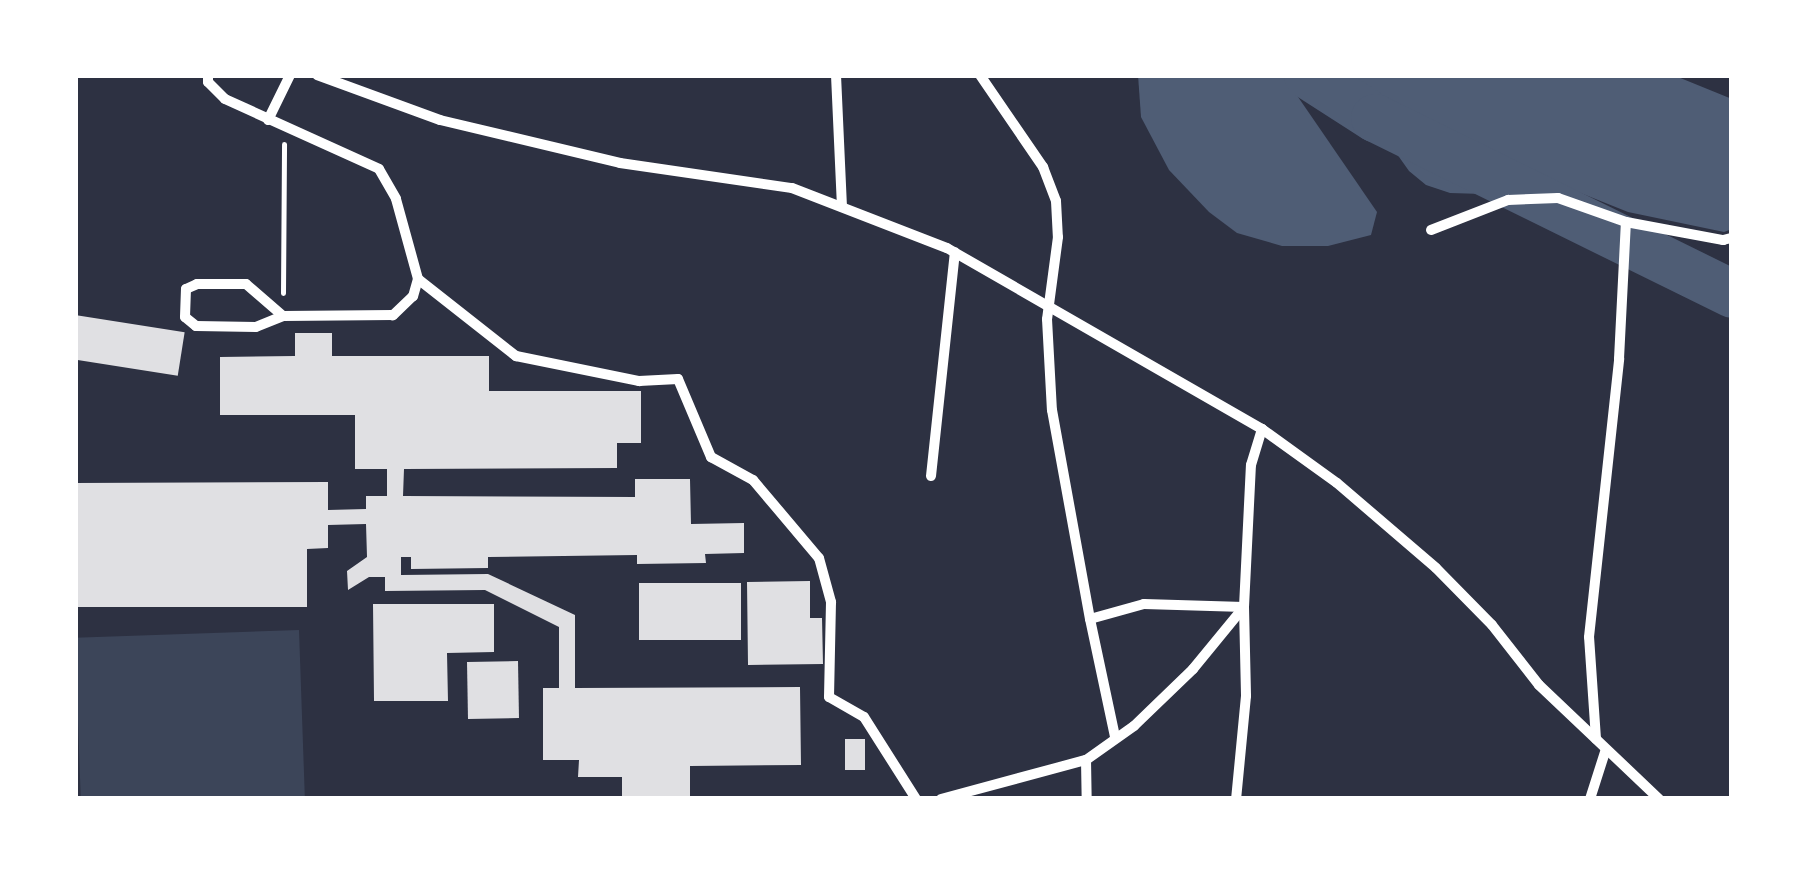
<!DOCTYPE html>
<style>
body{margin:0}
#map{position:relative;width:1807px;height:874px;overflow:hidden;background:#2d3142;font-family:Inter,sans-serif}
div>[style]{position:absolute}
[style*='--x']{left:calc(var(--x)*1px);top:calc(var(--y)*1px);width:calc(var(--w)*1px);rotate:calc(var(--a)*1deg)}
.green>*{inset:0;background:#3c4559;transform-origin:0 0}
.water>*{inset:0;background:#4f5d75}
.river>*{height:48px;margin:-24px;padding:0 24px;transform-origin:24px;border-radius:24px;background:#4f5d75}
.building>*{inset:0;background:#e0e0e3;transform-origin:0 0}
.path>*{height:5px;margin:-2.5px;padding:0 2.5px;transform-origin:2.5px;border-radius:2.5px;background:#fff}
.minor>*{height:10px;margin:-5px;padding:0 5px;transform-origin:5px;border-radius:5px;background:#fff}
span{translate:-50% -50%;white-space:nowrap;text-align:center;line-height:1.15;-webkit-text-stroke:8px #fff;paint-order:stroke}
.frame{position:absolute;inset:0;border:78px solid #fff;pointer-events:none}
</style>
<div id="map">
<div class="green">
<div style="left:299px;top:630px;width:169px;height:224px;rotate:88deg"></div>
</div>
<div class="water">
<div style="clip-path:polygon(1138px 75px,1283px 75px,1377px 212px,1371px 235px,1328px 246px,1282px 246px,1237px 233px,1209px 212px,1169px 170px,1141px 117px)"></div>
<div style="clip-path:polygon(1341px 75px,1673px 75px,1732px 99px,1732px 229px,1724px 232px,1628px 212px,1563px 186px,1536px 185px,1483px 194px,1450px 193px,1426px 185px,1409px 171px)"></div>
</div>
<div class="river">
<div style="--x:1308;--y:75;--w:80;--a:32.7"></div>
<div style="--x:1375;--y:118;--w:398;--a:26.2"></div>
</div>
<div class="building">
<div style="left:75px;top:315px;width:111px;height:44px;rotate:9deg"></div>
<div style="clip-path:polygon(295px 333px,332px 333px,332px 356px,489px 356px,489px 391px,641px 391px,641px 443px,617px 443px,617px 468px,404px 469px,403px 496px,635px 497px,635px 479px,690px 479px,691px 524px,744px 523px,744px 553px,705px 554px,706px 563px,637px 564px,637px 555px,488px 557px,488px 568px,411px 569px,411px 557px,401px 557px,401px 575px,488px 574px,575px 615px,575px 688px,800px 687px,801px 765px,690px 766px,690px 799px,622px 799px,622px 777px,578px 777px,579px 760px,543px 760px,543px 688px,559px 688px,559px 627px,485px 590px,385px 591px,385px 577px,369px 577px,348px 590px,347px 571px,367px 557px,366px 524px,328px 525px,328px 548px,307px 549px,307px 607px,75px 607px,75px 483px,328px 482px,328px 510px,366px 509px,366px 496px,387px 496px,387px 469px,355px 469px,355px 415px,220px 415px,220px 357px,295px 356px)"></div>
<div style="clip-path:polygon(810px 581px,810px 618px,822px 618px,823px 664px,748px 665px,747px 582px)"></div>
<div style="left:741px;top:583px;width:57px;height:102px;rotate:90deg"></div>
<div style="clip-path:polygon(373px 604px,494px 604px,494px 652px,447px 653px,448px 701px,374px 701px)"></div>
<div style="left:518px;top:661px;width:57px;height:51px;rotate:89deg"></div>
<div style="left:845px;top:739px;width:20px;height:31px"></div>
</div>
<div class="path">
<div style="--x:283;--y:293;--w:149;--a:-89.6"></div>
</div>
<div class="minor">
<div style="--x:208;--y:75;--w:7;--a:90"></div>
<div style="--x:208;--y:82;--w:24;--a:45"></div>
<div style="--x:225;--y:99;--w:169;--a:24.4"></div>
<div style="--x:379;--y:169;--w:34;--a:60"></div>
<div style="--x:396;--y:199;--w:83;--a:74.6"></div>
<div style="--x:418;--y:279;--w:18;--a:106"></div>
<div style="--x:413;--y:296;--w:28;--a:136"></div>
<div style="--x:393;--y:315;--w:110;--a:179.5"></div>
<div style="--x:283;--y:316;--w:29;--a:158"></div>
<div style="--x:256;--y:327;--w:60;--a:-179"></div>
<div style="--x:196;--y:326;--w:14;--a:-141"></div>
<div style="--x:185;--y:317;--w:28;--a:-88"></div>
<div style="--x:186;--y:289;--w:12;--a:-24"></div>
<div style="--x:197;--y:284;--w:49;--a:0"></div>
<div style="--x:246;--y:284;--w:49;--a:40.9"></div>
<div style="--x:317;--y:75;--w:131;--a:20.1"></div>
<div style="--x:440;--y:120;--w:185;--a:13.4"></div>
<div style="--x:620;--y:163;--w:174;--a:8.3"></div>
<div style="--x:792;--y:188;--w:166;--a:21.2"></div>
<div style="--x:947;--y:248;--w:363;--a:29.9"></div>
<div style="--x:1262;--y:429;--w:92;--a:35.8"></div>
<div style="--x:1337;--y:483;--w:130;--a:40.6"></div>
<div style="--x:1436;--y:568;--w:80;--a:45.5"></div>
<div style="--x:1492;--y:625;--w:76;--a:51.9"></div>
<div style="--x:1539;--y:685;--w:166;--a:43.5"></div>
<div style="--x:836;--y:75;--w:132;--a:87.4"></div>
<div style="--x:980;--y:75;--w:112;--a:55.6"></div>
<div style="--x:1043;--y:167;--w:36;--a:69"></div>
<div style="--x:1056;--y:201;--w:36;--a:87"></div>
<div style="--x:1058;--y:237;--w:83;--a:97.6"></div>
<div style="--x:1047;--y:319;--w:91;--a:86.9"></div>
<div style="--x:1052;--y:410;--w:212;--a:79.7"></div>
<div style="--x:1090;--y:619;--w:56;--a:-15.5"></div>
<div style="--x:1144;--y:604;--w:100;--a:1.7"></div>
<div style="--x:1244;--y:607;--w:89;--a:88.7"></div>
<div style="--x:1246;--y:696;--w:103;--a:95.5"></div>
<div style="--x:268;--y:120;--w:50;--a:-63.9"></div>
<div style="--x:1431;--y:230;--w:83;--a:-21.3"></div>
<div style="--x:1508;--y:200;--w:50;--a:-2.3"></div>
<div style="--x:1558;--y:198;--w:72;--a:19.4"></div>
<div style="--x:418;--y:279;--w:125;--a:38.2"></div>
<div style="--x:516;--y:356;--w:126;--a:11.5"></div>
<div style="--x:639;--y:381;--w:39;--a:-3"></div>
<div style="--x:678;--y:379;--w:85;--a:67.1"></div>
<div style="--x:711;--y:457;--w:48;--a:28.7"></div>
<div style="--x:753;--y:480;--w:102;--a:49.8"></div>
<div style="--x:819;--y:558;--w:46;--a:74.7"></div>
<div style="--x:831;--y:602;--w:95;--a:91.2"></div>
<div style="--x:829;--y:697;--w:40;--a:29.7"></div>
<div style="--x:864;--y:717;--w:97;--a:57.6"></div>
<div style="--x:931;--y:476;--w:225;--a:-83.9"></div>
<div style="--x:1090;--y:619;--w:121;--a:78"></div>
<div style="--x:1596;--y:739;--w:102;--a:-93.9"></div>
<div style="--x:1589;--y:637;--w:280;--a:-83.8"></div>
<div style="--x:1619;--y:359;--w:137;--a:-87.1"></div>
<div style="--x:1626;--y:222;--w:99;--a:10.5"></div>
<div style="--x:1723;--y:240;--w:9;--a:-13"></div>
<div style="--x:1086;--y:760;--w:39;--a:89"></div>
<div style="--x:941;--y:799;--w:150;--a:-15.1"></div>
<div style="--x:1086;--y:760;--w:59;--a:-35.3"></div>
<div style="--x:1134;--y:726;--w:82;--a:-44"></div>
<div style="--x:1193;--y:669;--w:80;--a:-50.6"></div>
<div style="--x:1244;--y:607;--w:142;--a:-87.2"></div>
<div style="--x:1251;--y:465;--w:38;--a:-73"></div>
<div style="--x:1590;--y:799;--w:52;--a:-72.3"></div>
</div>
<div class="frame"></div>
</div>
